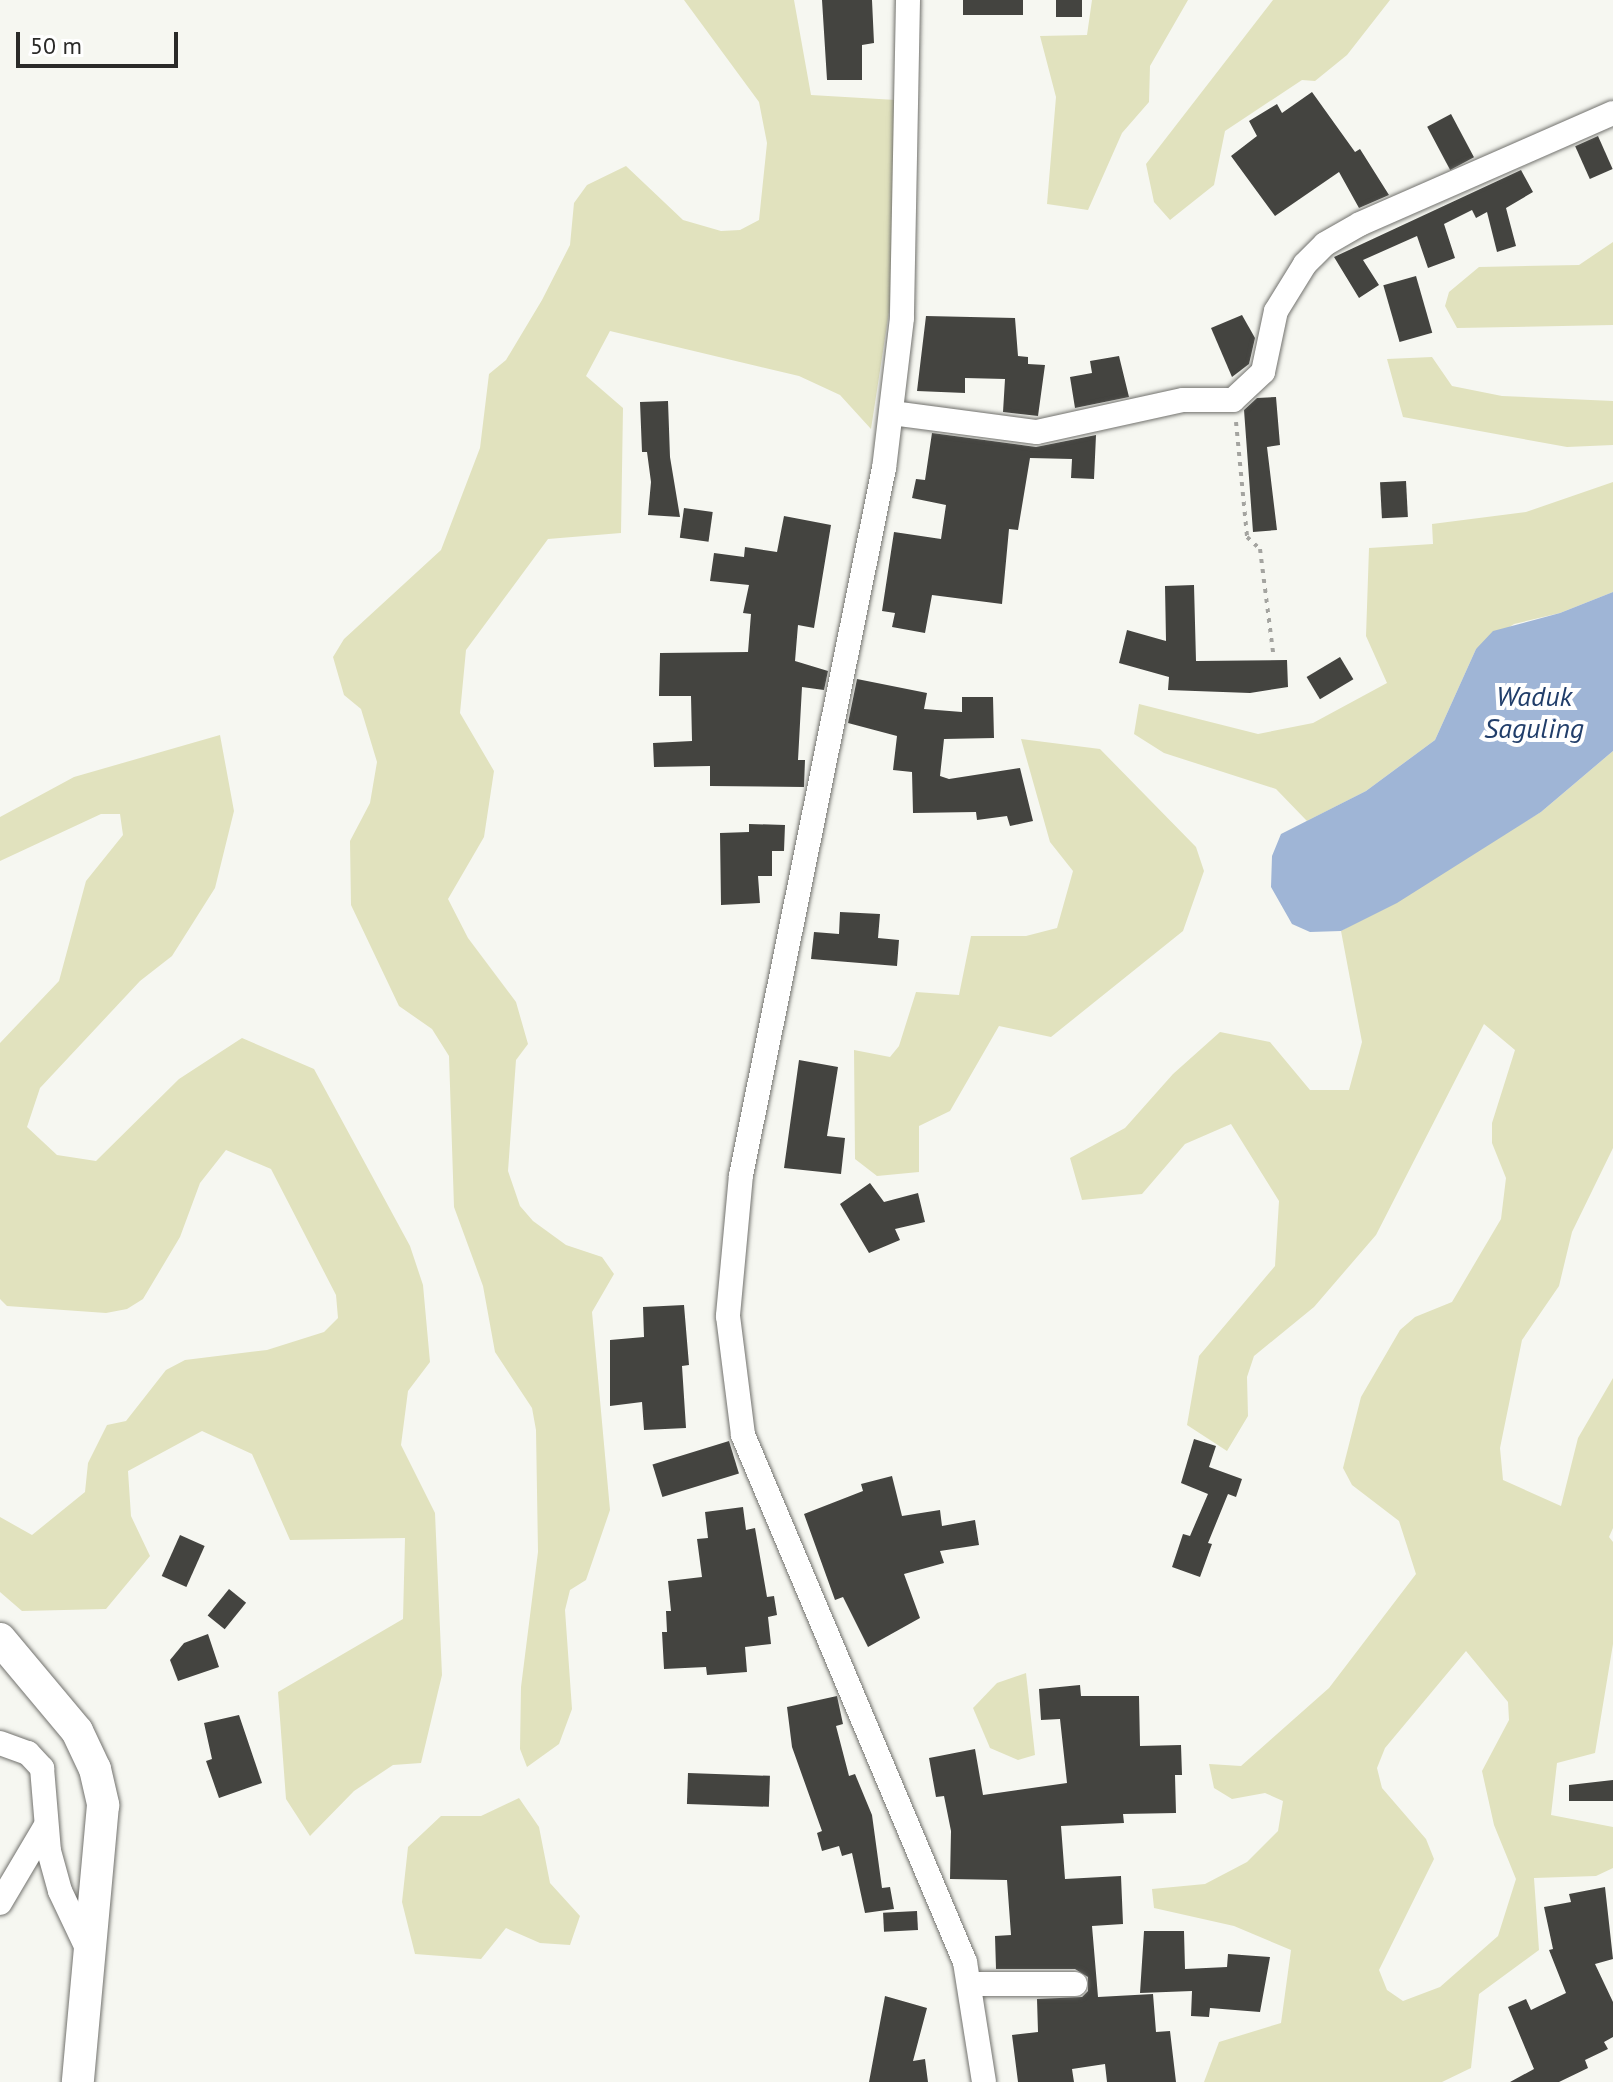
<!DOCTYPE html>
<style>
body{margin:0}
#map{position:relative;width:1613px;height:2082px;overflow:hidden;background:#f6f7f1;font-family:"PT Sans",sans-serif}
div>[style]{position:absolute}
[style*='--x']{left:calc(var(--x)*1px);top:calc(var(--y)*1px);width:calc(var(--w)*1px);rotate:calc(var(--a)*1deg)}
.green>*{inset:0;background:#e1e2be}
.water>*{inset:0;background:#9fb5d6}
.building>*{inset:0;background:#444440;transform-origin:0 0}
.path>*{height:4px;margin-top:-2px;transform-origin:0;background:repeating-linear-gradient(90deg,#a4a4a0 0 4px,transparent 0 10px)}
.roads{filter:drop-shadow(0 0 2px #72726e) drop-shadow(0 0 2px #72726e)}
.minor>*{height:24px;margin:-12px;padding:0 12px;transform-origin:12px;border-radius:12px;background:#fff}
.major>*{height:32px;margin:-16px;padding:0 16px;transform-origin:16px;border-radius:16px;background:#fff}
span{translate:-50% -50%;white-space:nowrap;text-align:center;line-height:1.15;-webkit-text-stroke:8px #fff;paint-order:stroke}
.water-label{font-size:28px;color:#213e6a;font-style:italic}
.scale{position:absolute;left:16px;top:32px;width:162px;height:36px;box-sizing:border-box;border:4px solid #2a2a28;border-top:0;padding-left:10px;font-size:24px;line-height:28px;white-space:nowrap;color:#2a2a28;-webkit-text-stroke:6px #fff;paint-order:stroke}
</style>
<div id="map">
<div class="green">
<div style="clip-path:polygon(684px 0,794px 0,811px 95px,896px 100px,893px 286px,871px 429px,840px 395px,799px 376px,610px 331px,586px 376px,623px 408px,621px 533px,548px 539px,466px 650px,460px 713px,494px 771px,484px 837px,448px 899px,468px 938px,516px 1002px,528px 1044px,516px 1060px,508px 1171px,520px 1206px,533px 1221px,566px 1245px,602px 1257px,614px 1274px,592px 1312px,610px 1510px,586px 1580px,570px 1590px,565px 1610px,572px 1709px,559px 1744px,527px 1767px,520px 1749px,521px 1687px,538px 1552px,536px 1430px,532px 1408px,495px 1352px,483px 1286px,454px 1207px,449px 1056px,432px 1029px,399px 1006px,351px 905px,350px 841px,370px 803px,377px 762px,361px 709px,344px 695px,333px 657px,344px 639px,441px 550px,480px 448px,489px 374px,506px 360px,542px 300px,570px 245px,574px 203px,587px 185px,626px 166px,683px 220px,721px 231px,740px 230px,759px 220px,767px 143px,759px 102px)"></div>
<div style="clip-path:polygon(1092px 0,1188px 0,1150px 66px,1149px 102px,1122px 133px,1088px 210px,1047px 204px,1056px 97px,1040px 36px,1087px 35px)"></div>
<div style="clip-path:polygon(1273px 0,1390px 0,1347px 55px,1315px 81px,1302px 80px,1225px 131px,1214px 185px,1170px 220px,1154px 202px,1146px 164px)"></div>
<div style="clip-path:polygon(1613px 242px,1613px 325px,1457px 328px,1445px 306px,1449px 292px,1479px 267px,1579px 265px)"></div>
<div style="clip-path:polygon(1432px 357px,1452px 386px,1502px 396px,1613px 401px,1613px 445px,1567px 447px,1403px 417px,1387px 359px)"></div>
<div style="clip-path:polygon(1613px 482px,1613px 592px,1560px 613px,1514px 624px,1476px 649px,1435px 740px,1366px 791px,1307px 821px,1276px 789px,1164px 753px,1134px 734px,1139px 704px,1258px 734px,1313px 723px,1387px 683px,1366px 636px,1369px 548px,1433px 544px,1432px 524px,1526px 512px)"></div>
<div style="clip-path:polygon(220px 735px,234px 811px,215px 888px,172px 956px,140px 981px,40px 1088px,27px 1127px,57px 1155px,96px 1161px,179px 1079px,242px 1038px,314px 1069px,410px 1246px,423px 1285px,430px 1362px,408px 1391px,401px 1445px,435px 1513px,442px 1675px,421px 1763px,393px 1765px,354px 1791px,310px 1836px,286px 1799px,278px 1692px,403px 1619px,405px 1538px,290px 1540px,252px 1454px,202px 1431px,128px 1471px,131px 1516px,150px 1556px,106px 1609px,22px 1611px,0 1592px,0 1517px,32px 1535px,85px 1492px,88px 1463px,107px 1425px,126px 1421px,166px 1370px,185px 1360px,267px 1350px,324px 1332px,338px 1318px,336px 1295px,271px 1169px,226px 1150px,200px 1183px,180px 1237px,143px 1299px,127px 1309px,106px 1313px,7px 1306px,0 1299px,0 1043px,59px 981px,86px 881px,123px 835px,120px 814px,101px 814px,0 861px,0 817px,74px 777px)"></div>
<div style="clip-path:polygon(1021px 739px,1100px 749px,1196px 847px,1204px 871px,1183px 931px,1051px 1037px,999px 1026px,950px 1111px,919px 1126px,919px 1172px,877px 1176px,855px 1159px,854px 1050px,890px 1057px,899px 1046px,916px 992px,959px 995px,971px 936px,1026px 936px,1057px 928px,1073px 871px,1050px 842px)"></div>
<div style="clip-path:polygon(evenodd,1613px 751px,1613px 1148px,1572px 1232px,1559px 1286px,1522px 1340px,1500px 1448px,1503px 1480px,1561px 1506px,1578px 1438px,1613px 1378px,1613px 1528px,1609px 1537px,1613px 1542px,1613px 1644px,1595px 1753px,1557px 1763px,1551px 1815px,1613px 1827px,1613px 1868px,1596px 1876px,1534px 1878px,1539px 1950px,1479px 1994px,1471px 2068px,1442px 2082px,1204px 2082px,1219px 2042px,1281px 2023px,1291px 1950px,1234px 1926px,1154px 1908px,1152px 1889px,1205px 1884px,1247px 1862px,1278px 1831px,1283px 1801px,1265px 1793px,1232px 1799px,1214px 1788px,1209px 1764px,1241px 1766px,1329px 1688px,1416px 1574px,1399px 1521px,1352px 1485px,1343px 1468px,1361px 1397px,1400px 1330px,1415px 1317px,1452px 1302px,1501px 1219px,1506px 1178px,1492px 1143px,1492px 1123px,1515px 1050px,1484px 1024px,1376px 1235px,1314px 1307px,1254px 1356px,1247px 1377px,1248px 1416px,1227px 1451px,1187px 1425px,1199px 1356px,1275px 1266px,1279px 1201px,1231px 1124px,1185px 1144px,1142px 1194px,1082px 1200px,1070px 1158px,1125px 1128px,1173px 1074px,1220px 1032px,1270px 1042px,1310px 1090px,1349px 1090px,1362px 1042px,1341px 931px,1541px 812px,1613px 751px,1466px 1651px,1508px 1702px,1509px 1720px,1482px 1771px,1494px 1825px,1516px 1879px,1498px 1936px,1440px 1987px,1403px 2001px,1387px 1990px,1379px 1970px,1434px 1859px,1426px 1839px,1382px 1788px,1377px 1768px,1385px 1748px,1466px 1651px)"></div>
<div style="clip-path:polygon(1026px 1673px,1035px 1755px,1018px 1760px,990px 1748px,973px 1708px,997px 1683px)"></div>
<div style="clip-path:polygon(519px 1798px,539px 1827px,550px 1883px,580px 1916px,570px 1945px,540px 1943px,506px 1928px,481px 1959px,415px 1954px,402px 1902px,408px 1847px,441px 1816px,481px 1816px)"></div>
</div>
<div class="water">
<div style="clip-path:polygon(1613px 592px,1613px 751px,1541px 812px,1397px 903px,1341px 931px,1310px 932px,1292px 924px,1271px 887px,1272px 856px,1281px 834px,1366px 791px,1435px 740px,1476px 649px,1493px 631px,1560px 613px)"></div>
</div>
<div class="building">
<div style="clip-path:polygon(822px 0,872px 0,874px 43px,862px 45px,862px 80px,827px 80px)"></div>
<div style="left:963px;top:0;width:60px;height:15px"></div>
<div style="left:1056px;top:0;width:26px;height:17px"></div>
<div style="clip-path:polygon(1312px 92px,1355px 152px,1360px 149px,1389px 195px,1359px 208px,1339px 172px,1275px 216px,1231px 156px,1257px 136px,1249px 121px,1277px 104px,1282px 113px)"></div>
<div style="left:1451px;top:114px;width:49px;height:27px;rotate:62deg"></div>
<div style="left:1598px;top:136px;width:36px;height:25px;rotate:66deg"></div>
<div style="clip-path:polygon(1521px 170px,1533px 192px,1506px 208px,1516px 246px,1497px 252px,1487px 212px,1476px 218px,1472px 210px,1444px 224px,1455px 258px,1428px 268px,1417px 236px,1363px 260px,1379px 285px,1359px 298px,1334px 257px)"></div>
<div style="left:1416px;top:276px;width:59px;height:34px;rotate:74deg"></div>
<div style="clip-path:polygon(1242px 315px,1255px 338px,1249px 364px,1232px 377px,1211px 328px)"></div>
<div style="clip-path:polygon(926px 316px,1015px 318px,1018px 356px,1028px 357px,1028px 364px,1045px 365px,1038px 416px,1003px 412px,1005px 379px,965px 378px,965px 393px,917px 391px)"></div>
<div style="clip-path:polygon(1119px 356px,1129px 397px,1075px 408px,1070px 377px,1092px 373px,1090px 361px)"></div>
<div style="clip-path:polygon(1276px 397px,1280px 445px,1267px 447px,1277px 530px,1253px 532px,1244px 410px,1257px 398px)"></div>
<div style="clip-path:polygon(668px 401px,670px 457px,680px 517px,648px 515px,651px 482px,647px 452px,642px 452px,640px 402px)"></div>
<div style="clip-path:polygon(932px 433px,1036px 447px,1096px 435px,1094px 479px,1071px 478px,1072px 459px,1030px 458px,1018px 530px,1009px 529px,1002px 604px,932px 595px,925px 633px,892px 627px,895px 613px,882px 611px,894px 532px,941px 539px,946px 505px,912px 498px,916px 479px,925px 480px)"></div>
<div style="left:1406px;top:481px;width:36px;height:26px;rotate:87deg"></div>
<div style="left:684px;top:508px;width:29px;height:30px;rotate:8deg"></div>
<div style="clip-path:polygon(784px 516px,831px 525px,814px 628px,798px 625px,795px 661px,828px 671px,824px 690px,802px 687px,798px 760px,805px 760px,804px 787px,710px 786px,710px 766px,654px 767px,653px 743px,692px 741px,691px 696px,659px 696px,660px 653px,748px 652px,751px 614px,743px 613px,749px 585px,710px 581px,714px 553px,744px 557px,745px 547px,777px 552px)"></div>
<div style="clip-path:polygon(1194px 585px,1196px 661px,1287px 660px,1288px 687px,1250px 693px,1168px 690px,1169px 677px,1119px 663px,1127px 630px,1166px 641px,1165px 586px)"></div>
<div style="left:1340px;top:657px;width:26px;height:39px;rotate:59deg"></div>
<div style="clip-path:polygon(857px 679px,927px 693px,924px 709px,962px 712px,962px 697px,993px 697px,994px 738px,944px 739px,940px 776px,949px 779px,1020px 768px,1033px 821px,1010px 826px,1007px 816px,977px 820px,976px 812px,913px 813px,912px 772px,893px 770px,897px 736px,848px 723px)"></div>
<div style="clip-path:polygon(749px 824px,785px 825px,784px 851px,772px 851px,772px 876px,758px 876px,760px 903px,721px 905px,720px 833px,749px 832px)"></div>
<div style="clip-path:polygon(840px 912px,880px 914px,878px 938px,899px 940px,897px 966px,811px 959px,814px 932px,839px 934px)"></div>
<div style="clip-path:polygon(799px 1060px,838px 1067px,827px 1136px,845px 1138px,841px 1174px,784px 1168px)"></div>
<div style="clip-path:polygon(870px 1183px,884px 1202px,918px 1193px,925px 1222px,895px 1229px,900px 1240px,869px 1253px,840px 1204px)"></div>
<div style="clip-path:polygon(684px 1305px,689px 1365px,682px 1366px,686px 1428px,644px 1430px,642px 1402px,610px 1406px,610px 1340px,644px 1337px,643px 1307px)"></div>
<div style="clip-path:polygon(1194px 1439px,1216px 1446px,1209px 1467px,1242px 1479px,1236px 1497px,1228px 1494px,1208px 1543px,1212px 1544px,1200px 1577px,1172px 1567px,1183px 1534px,1190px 1536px,1208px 1494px,1181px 1483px)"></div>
<div style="left:729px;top:1441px;width:34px;height:80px;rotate:73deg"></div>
<div style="clip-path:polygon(892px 1476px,902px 1516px,940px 1510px,942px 1526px,975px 1520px,979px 1545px,940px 1551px,944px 1563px,904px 1574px,920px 1618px,868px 1647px,843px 1597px,835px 1600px,804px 1514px,863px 1491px,861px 1484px)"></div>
<div style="clip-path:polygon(743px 1507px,746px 1530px,755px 1528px,767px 1597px,774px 1596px,777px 1615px,768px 1617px,771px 1644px,745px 1647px,747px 1672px,707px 1675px,706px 1667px,664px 1669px,662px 1632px,667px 1632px,666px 1611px,671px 1611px,668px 1581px,702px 1577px,697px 1539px,708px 1538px,705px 1512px)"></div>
<div style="left:180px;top:1535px;width:27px;height:45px;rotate:24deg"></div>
<div style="left:229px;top:1589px;width:22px;height:34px;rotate:39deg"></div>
<div style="clip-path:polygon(208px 1634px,219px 1667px,178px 1681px,170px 1660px,184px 1643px)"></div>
<div style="clip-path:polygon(1080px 1685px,1081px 1696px,1139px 1696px,1140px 1746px,1181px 1745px,1182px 1775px,1175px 1775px,1176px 1813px,1123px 1814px,1124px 1823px,1061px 1826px,1065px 1879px,1121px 1876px,1123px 1924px,1092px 1926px,1098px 1997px,1153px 1994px,1156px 2032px,1170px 2031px,1176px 2082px,1107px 2082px,1105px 2064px,1072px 2069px,1074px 2082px,1018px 2082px,1012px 2035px,1038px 2032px,1037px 1999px,1082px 1997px,1088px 1991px,1088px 1977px,1075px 1969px,996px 1969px,995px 1936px,1011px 1935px,1007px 1880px,950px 1879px,951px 1831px,944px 1796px,936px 1797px,929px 1758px,975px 1749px,983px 1795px,1067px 1783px,1060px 1719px,1041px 1720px,1039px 1689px)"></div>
<div style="clip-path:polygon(837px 1696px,843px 1724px,836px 1726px,849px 1776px,855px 1774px,872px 1815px,882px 1888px,890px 1887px,894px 1909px,865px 1913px,852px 1853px,842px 1856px,839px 1846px,822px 1851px,817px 1833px,822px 1831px,792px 1747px,787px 1707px)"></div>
<div style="clip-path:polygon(239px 1715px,262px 1783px,219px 1798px,206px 1761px,212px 1759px,204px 1723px)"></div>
<div style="left:688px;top:1773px;width:82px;height:31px;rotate:2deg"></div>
<div style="clip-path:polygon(1613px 1780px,1613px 1801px,1569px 1801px,1569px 1785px)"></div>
<div style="clip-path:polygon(1605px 1887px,1613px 1959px,1595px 1964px,1613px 2002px,1613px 2037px,1604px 2042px,1608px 2049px,1585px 2060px,1588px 2068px,1559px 2082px,1510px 2082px,1534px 2069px,1508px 2007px,1526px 1999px,1531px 2010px,1566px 1993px,1549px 1950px,1553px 1949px,1544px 1907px,1571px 1902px,1569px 1894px)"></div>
<div style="left:917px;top:1911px;width:19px;height:34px;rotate:87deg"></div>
<div style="clip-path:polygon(1144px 1931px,1184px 1931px,1185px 1969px,1227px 1967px,1228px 1954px,1270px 1957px,1260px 2012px,1210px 2008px,1209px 2017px,1191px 2016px,1192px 1991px,1140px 1993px)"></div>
<div style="clip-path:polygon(885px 1996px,927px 2008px,913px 2061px,925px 2059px,928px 2082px,869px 2082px)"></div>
</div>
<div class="path">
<div style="--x:1236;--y:422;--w:116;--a:84.5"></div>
<div style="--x:1247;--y:537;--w:18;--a:43"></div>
<div style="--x:1260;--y:549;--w:104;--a:82.8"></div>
</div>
<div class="roads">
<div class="minor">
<div style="--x:908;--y:0;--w:318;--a:91.1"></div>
<div style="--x:902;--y:318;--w:151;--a:96.8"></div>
<div style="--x:884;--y:468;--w:721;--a:101.43"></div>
<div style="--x:741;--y:1175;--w:142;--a:95.3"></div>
<div style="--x:728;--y:1316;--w:120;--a:82.8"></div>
<div style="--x:743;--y:1435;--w:572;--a:67.16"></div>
<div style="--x:965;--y:1962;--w:121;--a:81"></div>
<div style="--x:892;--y:413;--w:146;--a:7.5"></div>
<div style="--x:1037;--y:432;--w:149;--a:-12.4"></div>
<div style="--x:1183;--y:400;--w:50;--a:0"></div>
<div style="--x:1233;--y:400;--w:41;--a:-43"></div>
<div style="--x:1263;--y:372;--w:62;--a:-78"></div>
<div style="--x:1276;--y:311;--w:55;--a:-58.3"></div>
<div style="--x:1305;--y:264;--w:28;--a:-45"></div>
<div style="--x:1325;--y:244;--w:40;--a:-29.7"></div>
<div style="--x:1360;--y:224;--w:276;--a:-23.7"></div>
<div style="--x:0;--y:1743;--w:30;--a:20"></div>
<div style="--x:28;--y:1753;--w:21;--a:47"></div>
<div style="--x:42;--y:1768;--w:83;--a:85.2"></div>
<div style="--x:49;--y:1851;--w:41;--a:74.6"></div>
<div style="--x:60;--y:1891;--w:61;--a:64.7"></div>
<div style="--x:0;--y:1903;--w:88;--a:-59.4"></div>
<div style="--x:970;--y:1984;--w:105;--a:0"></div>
</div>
<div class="major">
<div style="--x:0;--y:1639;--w:120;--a:50.1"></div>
<div style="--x:77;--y:1731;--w:42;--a:64.7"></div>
<div style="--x:95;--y:1769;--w:37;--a:77"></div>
<div style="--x:103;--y:1805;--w:278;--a:95.2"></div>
</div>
</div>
<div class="water-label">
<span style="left:1534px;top:712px">Waduk<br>Saguling</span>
</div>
<div class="scale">50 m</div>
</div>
